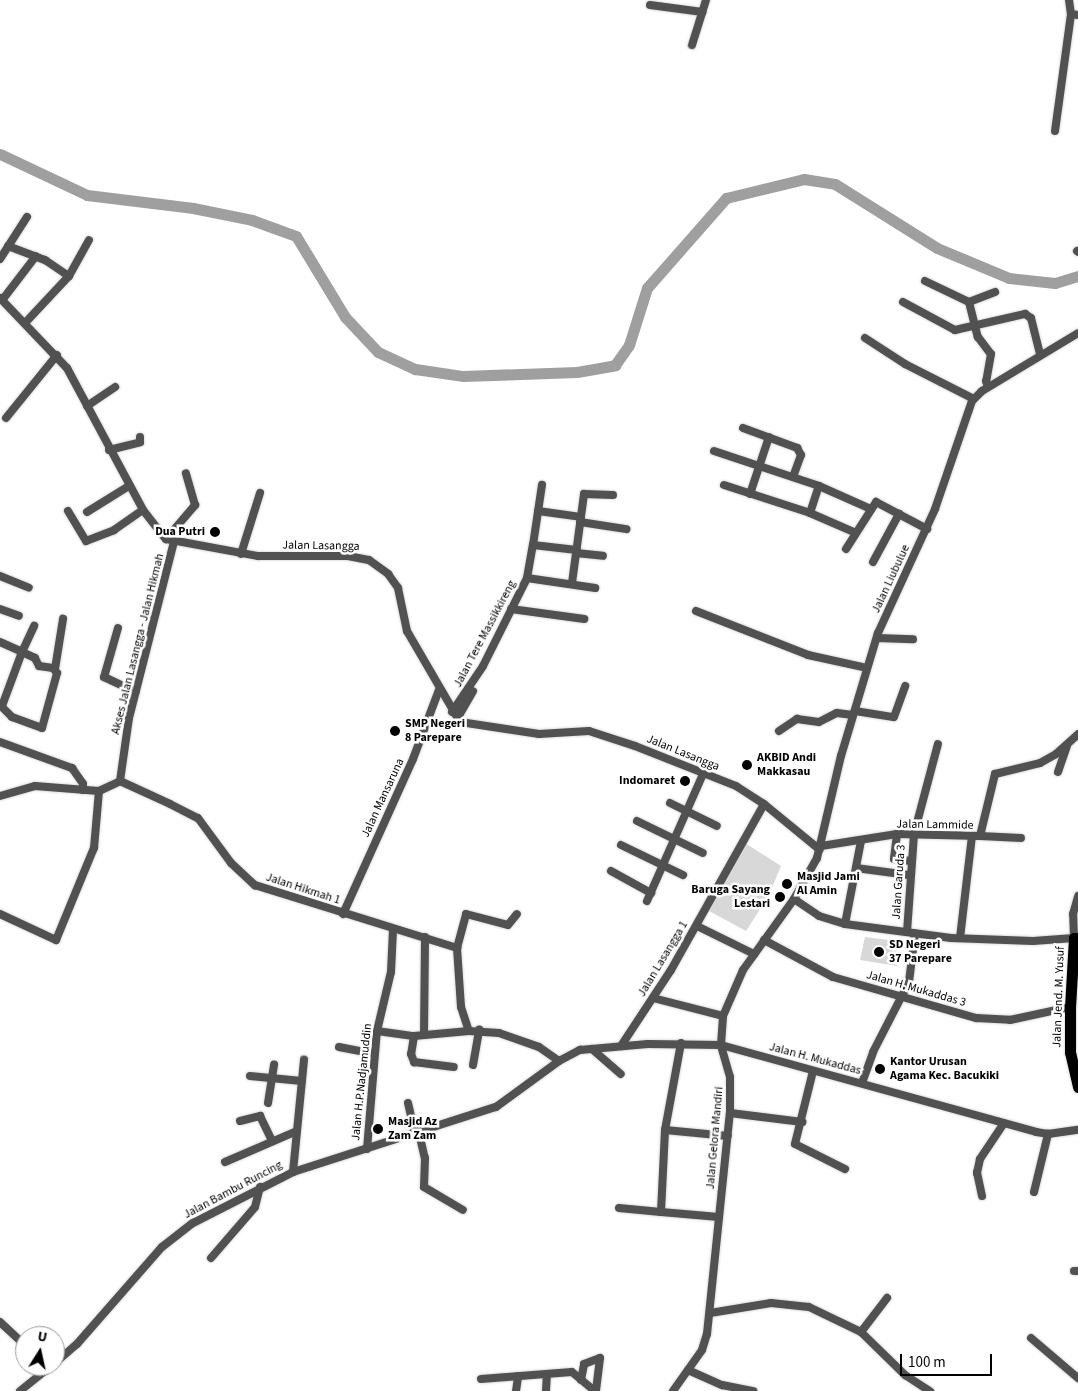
<!DOCTYPE html>
<style>
body{margin:0}
#map{position:relative;width:1078px;height:1391px;overflow:hidden;background:#fff;font-family:"Source Sans 3",sans-serif}
div>[style]{position:absolute}
[style*='--x']{left:calc(var(--x)*1px);top:calc(var(--y)*1px);width:calc(var(--w)*1px);rotate:calc(var(--a)*1deg)}
.green>*{inset:0;background:#d8d8d8}
.river>*{height:11px;margin:-5.5px;padding:0 5.5px;transform-origin:5.5px;border-radius:5.5px;background:#9f9f9f}
.roads{filter:drop-shadow(0 0 1px #dbdbdb) drop-shadow(0 0 1px #dbdbdb)}
.minor>*{height:8px;margin:-4px;padding:0 4px;transform-origin:4px;border-radius:4px;background:#515151}
.highway>*{height:11px;margin:-5.5px;padding:0 5.5px;transform-origin:5.5px;border-radius:5.5px;background:#000}
.dots>*{width:14px;height:14px;translate:-50% -50%;box-sizing:border-box;border:2px solid #fff;border-radius:50%}
span{translate:-50% -50%;white-space:nowrap;text-align:center;line-height:1.15;-webkit-text-stroke:5px #fff;paint-order:stroke}
.poi-label{font-size:12px;color:#000;font-weight:700}
.right{translate:-100% -50%;text-align:right}
.left{translate:0 -50%;text-align:left}
.street-label{font-size:12px;color:#000}
.north{position:absolute;left:15px;top:1326px;width:50px;height:50px;box-sizing:border-box;background:#fff;border:1px solid #999;border-radius:50%;rotate:10deg;font-size:14px;font-weight:700;line-height:20px;text-align:center;color:#000}
.north::after{content:'';display:block;margin:auto;width:18px;height:22px;background:#000;clip-path:polygon(50% 0,100% 100%,50% 72%,0 100%)}
.scale{position:absolute;left:900px;top:1354px;width:92px;height:22px;box-sizing:border-box;border:2px solid #000;border-top:0;padding-left:6px;font-size:15px;line-height:18px;white-space:nowrap;color:#000;-webkit-text-stroke:4px #fff;paint-order:stroke}
</style>
<div id="map">
<div class="green">
<div style="clip-path:polygon(745px 843px,781px 866px,768px 897px,746px 931px,709px 911px)"></div>
<div style="clip-path:polygon(865px 937px,897px 941px,897px 966px,860px 960px)"></div>
</div>
<div class="river">
<div style="--x:0;--y:154;--w:96;--a:25.2"></div>
<div style="--x:87;--y:195;--w:107;--a:7"></div>
<div style="--x:193;--y:208;--w:60;--a:11.5"></div>
<div style="--x:252;--y:220;--w:47;--a:20"></div>
<div style="--x:296;--y:236;--w:95;--a:58.8"></div>
<div style="--x:345;--y:317;--w:48;--a:46.7"></div>
<div style="--x:378;--y:352;--w:41;--a:24.7"></div>
<div style="--x:415;--y:369;--w:49;--a:8.3"></div>
<div style="--x:463;--y:376;--w:114;--a:-2"></div>
<div style="--x:577;--y:372;--w:39;--a:-10"></div>
<div style="--x:615;--y:365;--w:24;--a:-55"></div>
<div style="--x:629;--y:345;--w:60;--a:-72.5"></div>
<div style="--x:647;--y:288;--w:120;--a:-48.7"></div>
<div style="--x:726;--y:198;--w:80;--a:-13.7"></div>
<div style="--x:804;--y:179;--w:31;--a:9"></div>
<div style="--x:835;--y:184;--w:120;--a:32.1"></div>
<div style="--x:937;--y:248;--w:78;--a:22.6"></div>
<div style="--x:1009;--y:278;--w:46;--a:6.2"></div>
<div style="--x:1055;--y:283;--w:24;--a:-17"></div>
</div>
<div class="roads">
<div class="minor">
<div style="--x:1069;--y:0;--w:14;--a:82"></div>
<div style="--x:1071;--y:14;--w:7;--a:8"></div>
<div style="--x:650;--y:5;--w:53;--a:7.5"></div>
<div style="--x:692;--y:45;--w:47;--a:-72.7"></div>
<div style="--x:1055;--y:131;--w:118;--a:-82.2"></div>
<div style="--x:8;--y:246;--w:40;--a:21"></div>
<div style="--x:45;--y:260;--w:29;--a:34"></div>
<div style="--x:1077;--y:251;--w:1;--a:45"></div>
<div style="--x:0;--y:259;--w:50;--a:-57.3"></div>
<div style="--x:925;--y:281;--w:49;--a:25.5"></div>
<div style="--x:969;--y:302;--w:28;--a:-21"></div>
<div style="--x:0;--y:298;--w:97;--a:46.3"></div>
<div style="--x:67;--y:368;--w:161;--a:61.8"></div>
<div style="--x:143;--y:510;--w:37;--a:52"></div>
<div style="--x:166;--y:539;--w:94;--a:10.5"></div>
<div style="--x:258;--y:556;--w:90;--a:0"></div>
<div style="--x:348;--y:556;--w:21;--a:11"></div>
<div style="--x:369;--y:560;--w:24;--a:36"></div>
<div style="--x:388;--y:574;--w:17;--a:54"></div>
<div style="--x:398;--y:588;--w:44;--a:78.2"></div>
<div style="--x:407;--y:631;--w:105;--a:59.8"></div>
<div style="--x:460;--y:722;--w:80;--a:8.6"></div>
<div style="--x:539;--y:734;--w:50;--a:-3.4"></div>
<div style="--x:589;--y:731;--w:48;--a:18.1"></div>
<div style="--x:635;--y:746;--w:109;--a:21.6"></div>
<div style="--x:736;--y:786;--w:33;--a:33"></div>
<div style="--x:764;--y:804;--w:72;--a:39.4"></div>
<div style="--x:3;--y:299;--w:54;--a:-52.5"></div>
<div style="--x:903;--y:302;--w:59;--a:28.3"></div>
<div style="--x:955;--y:330;--w:72;--a:-12.9"></div>
<div style="--x:1025;--y:314;--w:7;--a:34"></div>
<div style="--x:1031;--y:318;--w:38;--a:76"></div>
<div style="--x:969;--y:302;--w:36;--a:76"></div>
<div style="--x:978;--y:337;--w:21;--a:53"></div>
<div style="--x:991;--y:354;--w:27;--a:100"></div>
<div style="--x:986;--y:381;--w:6;--a:72"></div>
<div style="--x:25;--y:323;--w:64;--a:-46.9"></div>
<div style="--x:69;--y:276;--w:41;--a:-60.9"></div>
<div style="--x:865;--y:338;--w:48;--a:33"></div>
<div style="--x:905;--y:364;--w:77;--a:26.9"></div>
<div style="--x:87;--y:406;--w:34;--a:-34"></div>
<div style="--x:6;--y:418;--w:81;--a:-51"></div>
<div style="--x:743;--y:428;--w:58;--a:20.3"></div>
<div style="--x:797;--y:448;--w:8;--a:60"></div>
<div style="--x:801;--y:455;--w:23;--a:110"></div>
<div style="--x:109;--y:450;--w:32;--a:-14"></div>
<div style="--x:140;--y:442;--w:5;--a:-90"></div>
<div style="--x:714;--y:451;--w:111;--a:18.4"></div>
<div style="--x:819;--y:486;--w:57;--a:23.9"></div>
<div style="--x:724;--y:485;--w:90;--a:18"></div>
<div style="--x:810;--y:513;--w:50;--a:23.5"></div>
<div style="--x:750;--y:494;--w:60;--a:-71.6"></div>
<div style="--x:68;--y:511;--w:35;--a:59"></div>
<div style="--x:86;--y:541;--w:30;--a:-21"></div>
<div style="--x:114;--y:530;--w:35;--a:-35"></div>
<div style="--x:538;--y:511;--w:43;--a:7.9"></div>
<div style="--x:87;--y:512;--w:49;--a:-31.8"></div>
<div style="--x:810;--y:513;--w:28;--a:-72"></div>
<div style="--x:580;--y:522;--w:47;--a:8.7"></div>
<div style="--x:166;--y:539;--w:45;--a:-49.5"></div>
<div style="--x:195;--y:505;--w:33;--a:-106"></div>
<div style="--x:533;--y:545;--w:61;--a:-81.5"></div>
<div style="--x:846;--y:549;--w:56;--a:-57.4"></div>
<div style="--x:876;--y:502;--w:58;--a:27.9"></div>
<div style="--x:576;--y:553;--w:27;--a:6"></div>
<div style="--x:241;--y:554;--w:64;--a:-72.7"></div>
<div style="--x:873;--y:562;--w:55;--a:-61.6"></div>
<div style="--x:0;--y:576;--w:31;--a:22"></div>
<div style="--x:527;--y:578;--w:34;--a:-80"></div>
<div style="--x:533;--y:545;--w:44;--a:6.5"></div>
<div style="--x:572;--y:583;--w:90;--a:-82.3"></div>
<div style="--x:584;--y:494;--w:29;--a:2"></div>
<div style="--x:0;--y:609;--w:20;--a:20"></div>
<div style="--x:511;--y:609;--w:74;--a:7.8"></div>
<div style="--x:696;--y:611;--w:120;--a:21.4"></div>
<div style="--x:808;--y:655;--w:60;--a:12.4"></div>
<div style="--x:118;--y:628;--w:51;--a:105.9"></div>
<div style="--x:104;--y:677;--w:35;--a:25"></div>
<div style="--x:877;--y:638;--w:36;--a:2"></div>
<div style="--x:0;--y:642;--w:24;--a:24"></div>
<div style="--x:22;--y:652;--w:58;--a:110.3"></div>
<div style="--x:55;--y:669;--w:51;--a:-80.9"></div>
<div style="--x:0;--y:705;--w:17;--a:45"></div>
<div style="--x:12;--y:717;--w:32;--a:20"></div>
<div style="--x:42;--y:728;--w:57;--a:-74.7"></div>
<div style="--x:57;--y:673;--w:6;--a:-129"></div>
<div style="--x:53;--y:668;--w:14;--a:-172"></div>
<div style="--x:39;--y:666;--w:9;--a:-117"></div>
<div style="--x:35;--y:658;--w:14;--a:-155"></div>
<div style="--x:22;--y:652;--w:29;--a:-65"></div>
<div style="--x:855;--y:711;--w:39;--a:9"></div>
<div style="--x:894;--y:717;--w:33;--a:-70"></div>
<div style="--x:452;--y:712;--w:55;--a:-56"></div>
<div style="--x:483;--y:666;--w:98;--a:-63.4"></div>
<div style="--x:527;--y:578;--w:69;--a:8.4"></div>
<div style="--x:457;--y:719;--w:32;--a:-60"></div>
<div style="--x:779;--y:731;--w:22;--a:-34"></div>
<div style="--x:797;--y:719;--w:22;--a:8"></div>
<div style="--x:819;--y:722;--w:20;--a:-27"></div>
<div style="--x:837;--y:713;--w:16;--a:7"></div>
<div style="--x:0;--y:742;--w:77;--a:19.9"></div>
<div style="--x:72;--y:768;--w:19;--a:55"></div>
<div style="--x:83;--y:784;--w:6;--a:90"></div>
<div style="--x:1058;--y:772;--w:28;--a:-71"></div>
<div style="--x:120;--y:781;--w:64;--a:-81.9"></div>
<div style="--x:129;--y:718;--w:182;--a:-75.7"></div>
<div style="--x:0;--y:796;--w:36;--a:-16"></div>
<div style="--x:35;--y:786;--w:64;--a:4.5"></div>
<div style="--x:99;--y:791;--w:23;--a:-25"></div>
<div style="--x:120;--y:781;--w:55;--a:24.7"></div>
<div style="--x:170;--y:804;--w:31;--a:27"></div>
<div style="--x:198;--y:818;--w:56;--a:53.7"></div>
<div style="--x:231;--y:863;--w:33;--a:43"></div>
<div style="--x:255;--y:885;--w:212;--a:17.3"></div>
<div style="--x:457;--y:948;--w:59;--a:86.1"></div>
<div style="--x:461;--y:1007;--w:25;--a:72"></div>
<div style="--x:469;--y:1031;--w:30;--a:4"></div>
<div style="--x:499;--y:1033;--w:42;--a:19.3"></div>
<div style="--x:539;--y:1047;--w:24;--a:35"></div>
<div style="--x:670;--y:803;--w:52;--a:26.1"></div>
<div style="--x:637;--y:821;--w:73;--a:25.9"></div>
<div style="--x:897;--y:834;--w:25;--a:97"></div>
<div style="--x:894;--y:859;--w:17;--a:7"></div>
<div style="--x:980;--y:836;--w:41;--a:2.8"></div>
<div style="--x:621;--y:845;--w:69;--a:25.8"></div>
<div style="--x:821;--y:846;--w:77;--a:-9"></div>
<div style="--x:897;--y:834;--w:83;--a:1.4"></div>
<div style="--x:980;--y:836;--w:64;--a:-76.4"></div>
<div style="--x:995;--y:774;--w:46;--a:-13.7"></div>
<div style="--x:1040;--y:763;--w:18;--a:-29"></div>
<div style="--x:1056;--y:754;--w:30;--a:-42"></div>
<div style="--x:856;--y:868;--w:53;--a:7.5"></div>
<div style="--x:611;--y:871;--w:46;--a:28.8"></div>
<div style="--x:794;--y:899;--w:30;--a:34"></div>
<div style="--x:819;--y:916;--w:27;--a:17"></div>
<div style="--x:845;--y:924;--w:107;--a:7.5"></div>
<div style="--x:951;--y:938;--w:82;--a:2.1"></div>
<div style="--x:1033;--y:941;--w:41;--a:-4.2"></div>
<div style="--x:1074;--y:938;--w:24;--a:-92"></div>
<div style="--x:1073;--y:914;--w:19;--a:-74"></div>
<div style="--x:647;--y:901;--w:141;--a:-66.2"></div>
<div style="--x:0;--y:914;--w:62;--a:24.9"></div>
<div style="--x:56;--y:940;--w:100;--a:-67.6"></div>
<div style="--x:94;--y:848;--w:57;--a:-85"></div>
<div style="--x:343;--y:914;--w:170;--a:-65.7"></div>
<div style="--x:413;--y:759;--w:74;--a:-69.4"></div>
<div style="--x:845;--y:924;--w:85;--a:-79.1"></div>
<div style="--x:697;--y:926;--w:64;--a:26.2"></div>
<div style="--x:907;--y:932;--w:98;--a:-85.9"></div>
<div style="--x:914;--y:834;--w:93;--a:-75.1"></div>
<div style="--x:960;--y:938;--w:103;--a:-83.3"></div>
<div style="--x:764;--y:940;--w:78;--a:28.2"></div>
<div style="--x:833;--y:977;--w:149;--a:16"></div>
<div style="--x:976;--y:1018;--w:34;--a:3"></div>
<div style="--x:1010;--y:1020;--w:61;--a:-12.2"></div>
<div style="--x:457;--y:948;--w:35;--a:-75"></div>
<div style="--x:466;--y:914;--w:43;--a:14.7"></div>
<div style="--x:508;--y:925;--w:14;--a:-51"></div>
<div style="--x:653;--y:998;--w:72;--a:14.4"></div>
<div style="--x:377;--y:1031;--w:37;--a:8"></div>
<div style="--x:414;--y:1036;--w:55;--a:-5.2"></div>
<div style="--x:424;--y:1035;--w:98;--a:-89.4"></div>
<div style="--x:414;--y:1036;--w:18;--a:99"></div>
<div style="--x:411;--y:1054;--w:9;--a:69"></div>
<div style="--x:414;--y:1062;--w:40;--a:7.1"></div>
<div style="--x:681;--y:1043;--w:88;--a:100.4"></div>
<div style="--x:665;--y:1130;--w:82;--a:92.8"></div>
<div style="--x:661;--y:1212;--w:58;--a:4.9"></div>
<div style="--x:621;--y:1046;--w:91;--a:-56.7"></div>
<div style="--x:671;--y:970;--w:190;--a:-60.7"></div>
<div style="--x:339;--y:1047;--w:36;--a:11"></div>
<div style="--x:592;--y:1049;--w:38;--a:41"></div>
<div style="--x:473;--y:1065;--w:36;--a:-80"></div>
<div style="--x:813;--y:1071;--w:75;--a:103.9"></div>
<div style="--x:795;--y:1144;--w:56;--a:26.6"></div>
<div style="--x:250;--y:1076;--w:52;--a:5.5"></div>
<div style="--x:862;--y:1083;--w:33;--a:-70"></div>
<div style="--x:873;--y:1052;--w:79;--a:-62.8"></div>
<div style="--x:909;--y:982;--w:49;--a:-83"></div>
<div style="--x:268;--y:1103;--w:39;--a:-81"></div>
<div style="--x:408;--y:1103;--w:32;--a:77"></div>
<div style="--x:730;--y:1113;--w:73;--a:7.1"></div>
<div style="--x:240;--y:1121;--w:21;--a:-14"></div>
<div style="--x:260;--y:1116;--w:28;--a:64"></div>
<div style="--x:665;--y:1130;--w:63;--a:5.4"></div>
<div style="--x:419;--y:1133;--w:26;--a:77"></div>
<div style="--x:425;--y:1158;--w:29;--a:92"></div>
<div style="--x:424;--y:1187;--w:45;--a:30.5"></div>
<div style="--x:367;--y:1149;--w:118;--a:-85.2"></div>
<div style="--x:377;--y:1031;--w:61;--a:-76.7"></div>
<div style="--x:391;--y:972;--w:43;--a:-87.3"></div>
<div style="--x:225;--y:1162;--w:78;--a:-23.3"></div>
<div style="--x:293;--y:1172;--w:113;--a:-84.4"></div>
<div style="--x:1034;--y:1192;--w:60;--a:-76.4"></div>
<div style="--x:982;--y:1196;--w:24;--a:-102"></div>
<div style="--x:977;--y:1173;--w:14;--a:-78"></div>
<div style="--x:980;--y:1159;--w:43;--a:-56.3"></div>
<div style="--x:619;--y:1208;--w:42;--a:5.4"></div>
<div style="--x:211;--y:1258;--w:67;--a:-49.2"></div>
<div style="--x:255;--y:1207;--w:21;--a:-76"></div>
<div style="--x:1074;--y:1271;--w:4;--a:0"></div>
<div style="--x:710;--y:1313;--w:62;--a:-9.3"></div>
<div style="--x:771;--y:1303;--w:38;--a:6"></div>
<div style="--x:809;--y:1307;--w:58;--a:25.7"></div>
<div style="--x:861;--y:1332;--w:62;--a:44.3"></div>
<div style="--x:905;--y:1375;--w:30;--a:33"></div>
<div style="--x:0;--y:1322;--w:34;--a:43"></div>
<div style="--x:861;--y:1332;--w:43;--a:-52.6"></div>
<div style="--x:1031;--y:1338;--w:62;--a:40.4"></div>
<div style="--x:55;--y:1363;--w:29;--a:-41"></div>
<div style="--x:77;--y:1344;--w:129;--a:-48.8"></div>
<div style="--x:162;--y:1247;--w:39;--a:-38"></div>
<div style="--x:193;--y:1223;--w:112;--a:-27"></div>
<div style="--x:293;--y:1172;--w:213;--a:-17.8"></div>
<div style="--x:496;--y:1107;--w:78;--a:-36.1"></div>
<div style="--x:559;--y:1061;--w:24;--a:-28"></div>
<div style="--x:580;--y:1050;--w:68;--a:-5"></div>
<div style="--x:648;--y:1044;--w:73;--a:0.8"></div>
<div style="--x:721;--y:1045;--w:327;--a:15.4"></div>
<div style="--x:1036;--y:1132;--w:12;--a:9"></div>
<div style="--x:1048;--y:1134;--w:30;--a:-8"></div>
<div style="--x:688;--y:1370;--w:37;--a:24"></div>
<div style="--x:722;--y:1385;--w:32;--a:11"></div>
<div style="--x:481;--y:1379;--w:91;--a:-4.4"></div>
<div style="--x:572;--y:1372;--w:30;--a:40"></div>
<div style="--x:581;--y:1380;--w:16;--a:-79"></div>
<div style="--x:584;--y:1364;--w:17;--a:-21"></div>
<div style="--x:600;--y:1358;--w:33;--a:97"></div>
<div style="--x:20;--y:1391;--w:40;--a:-39"></div>
<div style="--x:516;--y:1391;--w:15;--a:-82"></div>
<div style="--x:546;--y:1391;--w:17;--a:-87"></div>
<div style="--x:673;--y:1391;--w:50;--a:-54.7"></div>
<div style="--x:702;--y:1350;--w:17;--a:-73"></div>
<div style="--x:707;--y:1334;--w:222;--a:-84.1"></div>
<div style="--x:730;--y:1113;--w:36;--a:-90"></div>
<div style="--x:730;--y:1077;--w:33;--a:-106"></div>
<div style="--x:721;--y:1045;--w:29;--a:-86"></div>
<div style="--x:723;--y:1016;--w:50;--a:-66.5"></div>
<div style="--x:743;--y:970;--w:87;--a:-54.3"></div>
<div style="--x:794;--y:899;--w:47;--a:-60.7"></div>
<div style="--x:817;--y:858;--w:105;--a:-76.8"></div>
<div style="--x:841;--y:756;--w:128;--a:-73.3"></div>
<div style="--x:878;--y:633;--w:136;--a:-65.3"></div>
<div style="--x:935;--y:509;--w:114;--a:-71.1"></div>
<div style="--x:972;--y:401;--w:14;--a:-45"></div>
<div style="--x:982;--y:391;--w:112;--a:-31.1"></div>
</div>
<div class="highway">
<div style="--x:1078;--y:938;--w:4;--a:180"></div>
<div style="--x:1074;--y:938;--w:69;--a:93.3"></div>
<div style="--x:1070;--y:1007;--w:45;--a:90"></div>
<div style="--x:1070;--y:1052;--w:36;--a:77"></div>
</div>
</div>
<div class="dots">
<div style="left:215px;top:532px;background:#000"></div>
<div style="left:395px;top:731px;background:#000"></div>
<div style="left:747px;top:765px;background:#000"></div>
<div style="left:685px;top:781px;background:#000"></div>
<div style="left:787px;top:884px;background:#000"></div>
<div style="left:780px;top:897px;background:#000"></div>
<div style="left:879px;top:952px;background:#000"></div>
<div style="left:880px;top:1069px;background:#000"></div>
<div style="left:378px;top:1129px;background:#000"></div>
</div>
<div class="poi-label">
<span class="right" style="left:205px;top:532px">Dua Putri</span>
<span class="left" style="left:405px;top:731px">SMP Negeri<br>8 Parepare</span>
<span class="left" style="left:757px;top:765px">AKBID Andi<br>Makkasau</span>
<span class="right" style="left:675px;top:781px">Indomaret</span>
<span class="left" style="left:797px;top:884px">Masjid Jami<br>Al Amin</span>
<span class="right" style="left:770px;top:897px">Baruga Sayang<br>Lestari</span>
<span class="left" style="left:889px;top:952px">SD Negeri<br>37 Parepare</span>
<span class="left" style="left:890px;top:1069px">Kantor Urusan<br>Agama Kec. Bacukiki</span>
<span class="left" style="left:388px;top:1129px">Masjid Az<br>Zam Zam</span>
</div>
<div class="street-label">
<span style="left:321px;top:546px;rotate:1deg">Jalan Lasangga</span>
<span style="left:891px;top:579px;rotate:-65deg">Jalan Liubulue</span>
<span style="left:485px;top:634px;rotate:-62deg">Jalan Tere Massikkireng</span>
<span style="left:138px;top:644px;rotate:-76deg">Akses Jalan Lasangga - Jalan Hikmah</span>
<span style="left:683px;top:753px;rotate:22deg">Jalan Lasangga</span>
<span style="left:383px;top:798px;rotate:-65deg">Jalan Mansaruna</span>
<span style="left:935px;top:825px;rotate:1deg">Jalan Lammide</span>
<span style="left:899px;top:882px;rotate:-86deg">Jalan Garuda 3</span>
<span style="left:303px;top:889px;rotate:18deg">Jalan Hikmah 1</span>
<span style="left:663px;top:959px;rotate:-59deg">Jalan Lasangga 1</span>
<span style="left:916px;top:989px;rotate:16deg">Jalan H. Mukaddas 3</span>
<span style="left:1059px;top:997px;rotate:-88deg">Jalan Jend. M. Yusuf</span>
<span style="left:815px;top:1059px;rotate:15deg">Jalan H. Mukaddas</span>
<span style="left:362px;top:1082px;rotate:-84deg">Jalan H.P.Nadjamuddin</span>
<span style="left:715px;top:1138px;rotate:-85deg">Jalan Gelora Mandiri</span>
<span style="left:233px;top:1190px;rotate:-28deg">Jalan Bambu Runcing</span>
</div>
<div class="north">U</div>
<div class="scale">100 m</div>
</div>
